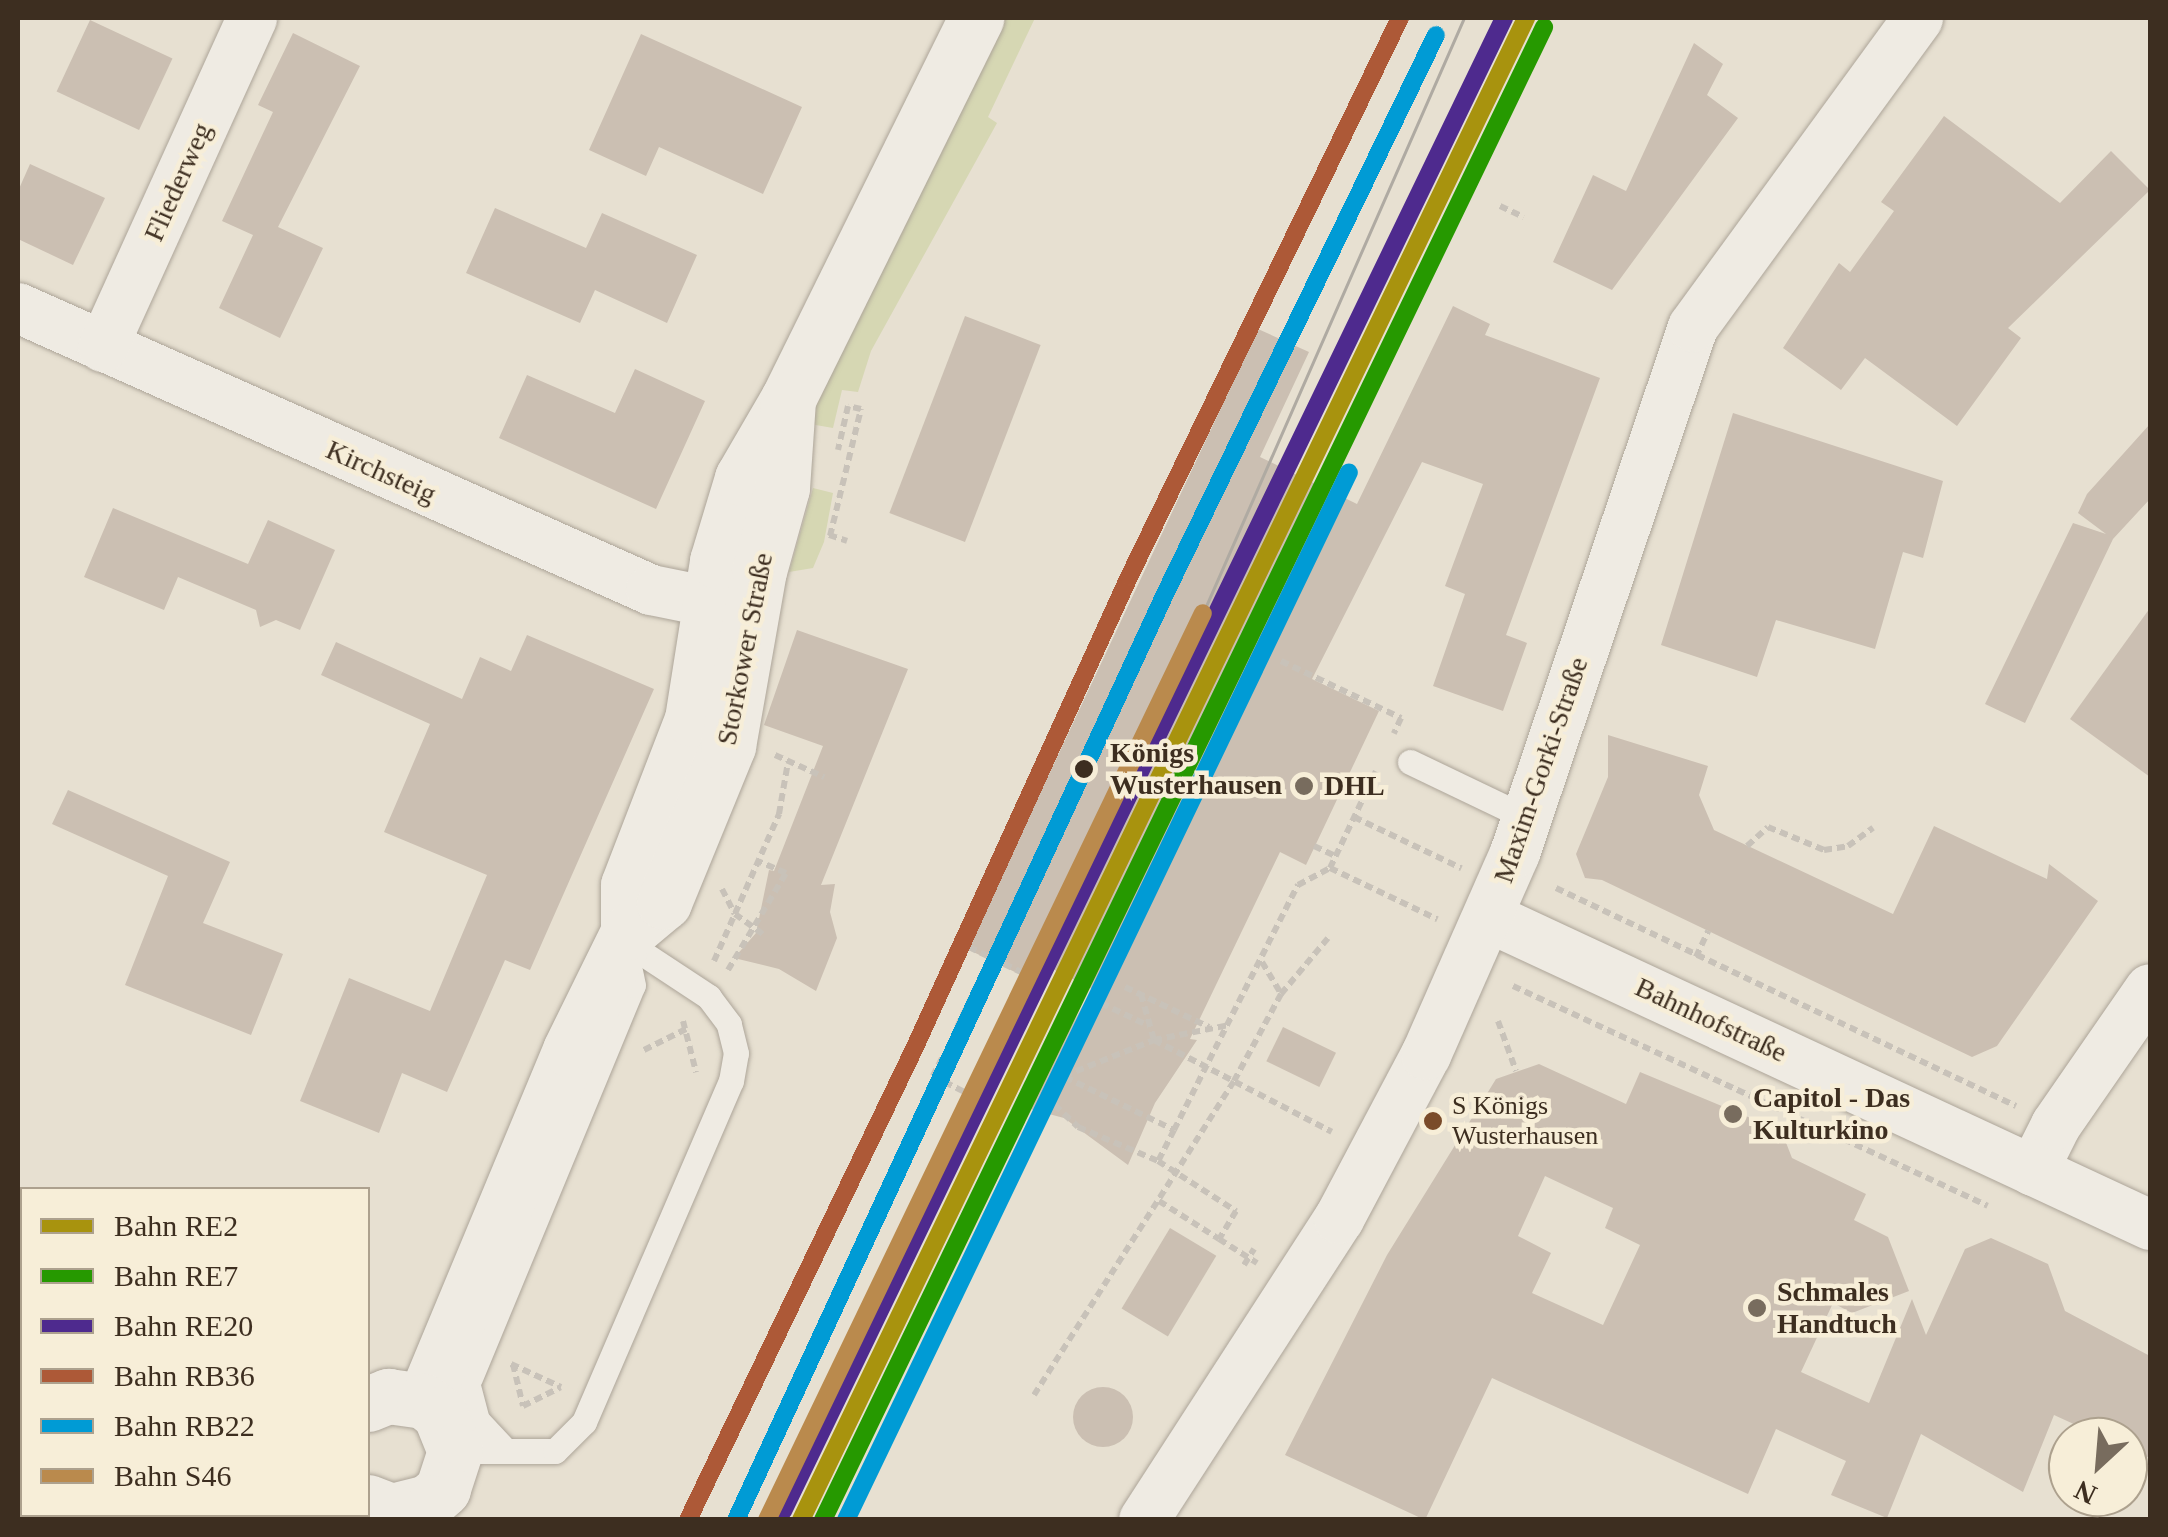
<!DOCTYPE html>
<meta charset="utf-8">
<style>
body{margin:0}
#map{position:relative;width:2168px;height:1537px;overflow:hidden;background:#e7e0d1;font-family:Georgia,serif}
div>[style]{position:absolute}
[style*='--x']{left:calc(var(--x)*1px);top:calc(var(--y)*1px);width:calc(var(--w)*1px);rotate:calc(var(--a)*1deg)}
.green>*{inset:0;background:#d6d7b3}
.building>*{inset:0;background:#cbbfb2;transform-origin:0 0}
.round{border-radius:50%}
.path>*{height:6px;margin-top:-3px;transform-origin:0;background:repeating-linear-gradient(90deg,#c8c2b9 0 8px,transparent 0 13px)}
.roads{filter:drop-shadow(0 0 2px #ada599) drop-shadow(0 0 2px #ada599)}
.lane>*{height:25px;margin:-12.5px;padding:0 12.5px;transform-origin:12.5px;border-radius:12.5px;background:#efebe3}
.street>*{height:50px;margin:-25px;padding:0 25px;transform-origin:25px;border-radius:25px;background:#efebe3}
.secondary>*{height:55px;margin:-27.5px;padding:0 27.5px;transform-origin:27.5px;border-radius:27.5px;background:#efebe3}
.tram>*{height:2.5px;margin:-1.25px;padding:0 1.25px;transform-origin:1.25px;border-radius:1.25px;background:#afaaa2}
.rail-1>*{height:18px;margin:-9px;padding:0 9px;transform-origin:9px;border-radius:9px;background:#a8930e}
.rail-2>*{height:18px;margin:-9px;padding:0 9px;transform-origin:9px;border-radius:9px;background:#269900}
.rail-3>*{height:18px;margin:-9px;padding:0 9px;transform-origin:9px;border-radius:9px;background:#4e2a8e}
.rail-4>*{height:18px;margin:-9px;padding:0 9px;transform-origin:9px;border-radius:9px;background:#ad5937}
.rail-5>*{height:18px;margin:-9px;padding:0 9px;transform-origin:9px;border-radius:9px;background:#009bd5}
.rail-6>*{height:18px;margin:-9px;padding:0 9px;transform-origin:9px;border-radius:9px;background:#ba8a4d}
.dots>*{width:28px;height:28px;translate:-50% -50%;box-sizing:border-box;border:5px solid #f7eed8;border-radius:50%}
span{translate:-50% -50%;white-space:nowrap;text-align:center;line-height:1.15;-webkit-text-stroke:9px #f7eed8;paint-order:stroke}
.bus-label{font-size:26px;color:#3d2e20}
.left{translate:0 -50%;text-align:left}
.street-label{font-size:28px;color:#3d2e20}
.stop-label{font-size:28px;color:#3d2e20;font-weight:700}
.poi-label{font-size:28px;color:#3d2e20;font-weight:700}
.frame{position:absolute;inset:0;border:20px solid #3d2e20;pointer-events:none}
.legend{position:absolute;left:20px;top:1187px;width:350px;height:330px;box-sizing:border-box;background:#f7eed8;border:2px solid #ada18e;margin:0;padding:12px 18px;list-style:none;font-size:30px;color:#3d2e20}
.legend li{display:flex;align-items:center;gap:20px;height:50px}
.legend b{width:50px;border:2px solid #ada18e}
.north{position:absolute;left:2048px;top:1417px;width:100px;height:100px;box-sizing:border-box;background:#f7eed8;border:2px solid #ada18e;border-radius:50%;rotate:206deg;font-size:28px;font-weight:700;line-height:40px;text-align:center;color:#3d2e20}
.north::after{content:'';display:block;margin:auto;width:35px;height:45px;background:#786c5e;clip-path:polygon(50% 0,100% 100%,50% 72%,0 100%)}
</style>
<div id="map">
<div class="green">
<div style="clip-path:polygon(1000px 18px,1035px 18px,988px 117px,997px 123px,871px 351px,858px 392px,842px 390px,833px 428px,810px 424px,818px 393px)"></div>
<div style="clip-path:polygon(813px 488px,833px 493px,824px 542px,813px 568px,789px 572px)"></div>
</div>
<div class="building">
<div style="left:90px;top:20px;width:91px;height:79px;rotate:25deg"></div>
<div style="clip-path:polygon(293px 33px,360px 66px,278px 227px,323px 248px,280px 338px,219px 308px,253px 235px,222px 221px,273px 112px,258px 105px)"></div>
<div style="clip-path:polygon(641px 34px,802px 107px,763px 194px,659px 147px,646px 176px,589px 150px)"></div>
<div style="clip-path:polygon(1694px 43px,1723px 64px,1707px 95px,1738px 118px,1612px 290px,1553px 262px,1593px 175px,1626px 191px)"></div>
<div style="clip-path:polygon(1944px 116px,2060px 203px,2111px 151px,2150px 190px,2008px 328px,2021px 338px,1957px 426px,1865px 358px,1841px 390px,1783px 348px,1839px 263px,1850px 272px,1894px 211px,1881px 202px)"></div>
<div style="clip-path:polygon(30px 164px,105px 198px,73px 265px,18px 239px,18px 191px)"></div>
<div style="clip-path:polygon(495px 208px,586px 248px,602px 213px,697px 255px,667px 323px,595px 290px,580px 323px,466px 273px)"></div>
<div style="clip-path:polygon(1453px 306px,1490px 324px,1485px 335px,1600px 378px,1506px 635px,1527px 643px,1503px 711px,1433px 686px,1465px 594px,1445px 586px,1483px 484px,1422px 462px,1312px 679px,1379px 711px,1306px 865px,1280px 852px,1190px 1039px,1197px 1040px,1155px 1103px,1128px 1165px,1064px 1118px,1026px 1108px,1092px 989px,1035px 960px,1019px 974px,967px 949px,1258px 329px,1309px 352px,1260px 457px,1357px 504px)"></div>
<div style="left:965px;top:316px;width:81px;height:211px;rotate:21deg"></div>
<div style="clip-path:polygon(635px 369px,705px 401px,656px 509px,499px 438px,527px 375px,615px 413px)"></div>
<div style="clip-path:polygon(1733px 413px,1943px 481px,1923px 558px,1903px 552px,1875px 649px,1776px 620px,1757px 677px,1661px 645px)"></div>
<div style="clip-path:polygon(2150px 424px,2150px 499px,2113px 539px,2025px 723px,1985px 704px,2073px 523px,2106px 534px,2078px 513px,2087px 494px)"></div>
<div style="clip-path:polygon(113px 508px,248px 564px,268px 520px,335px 550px,300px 630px,276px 620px,260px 627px,256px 610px,178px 577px,164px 610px,84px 577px)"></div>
<div style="clip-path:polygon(2150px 608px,2150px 777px,2070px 719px)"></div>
<div style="clip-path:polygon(797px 630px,908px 669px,821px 885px,835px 884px,830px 912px,837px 938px,816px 991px,779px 969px,734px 958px,756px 933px,769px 870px,774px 871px,823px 746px,764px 725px)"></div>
<div style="clip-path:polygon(527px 635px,654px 689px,530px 970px,505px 960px,447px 1092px,402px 1073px,379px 1133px,300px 1101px,349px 978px,430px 1011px,487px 875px,384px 832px,430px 724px,321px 675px,336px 642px,462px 699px,480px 657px,511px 671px)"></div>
<div style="clip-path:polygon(1608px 735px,1708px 766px,1699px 795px,1714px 830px,1893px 914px,1934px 826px,2047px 879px,2049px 864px,2098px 901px,1997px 1046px,1972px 1057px,1602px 880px,1585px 878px,1576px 854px,1608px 777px)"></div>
<div style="clip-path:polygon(68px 790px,230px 862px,203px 923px,283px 954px,251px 1035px,125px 985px,168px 876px,52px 824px)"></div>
<div style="left:1283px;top:1027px;width:59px;height:38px;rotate:26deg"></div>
<div style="clip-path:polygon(evenodd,1539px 1064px,1626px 1104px,1640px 1072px,1753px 1119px,1751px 1124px,1785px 1140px,1792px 1158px,1866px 1194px,1854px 1220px,1888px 1237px,1909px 1291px,1852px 1313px,1833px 1303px,1801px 1372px,1869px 1403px,1912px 1299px,1926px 1335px,1965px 1249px,1991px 1238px,2048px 1264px,2065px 1311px,2150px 1356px,2150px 1458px,2128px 1448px,2128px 1437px,2102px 1437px,2054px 1415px,2023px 1492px,1921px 1434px,1887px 1518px,1831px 1495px,1846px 1461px,1776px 1429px,1748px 1494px,1492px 1378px,1425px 1520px,1285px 1455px,1387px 1255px,1496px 1079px,1539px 1064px,1545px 1176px,1613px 1208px,1605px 1228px,1640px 1245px,1603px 1325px,1532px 1293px,1551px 1253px,1518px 1236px,1545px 1176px)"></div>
<div style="left:1170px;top:1228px;width:54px;height:94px;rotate:31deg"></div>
<div class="round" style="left:1073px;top:1387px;width:60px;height:60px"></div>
</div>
<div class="path">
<div style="--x:1500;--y:206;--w:26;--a:25"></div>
<div style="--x:829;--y:535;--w:19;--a:18"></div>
<div style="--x:830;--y:536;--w:131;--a:-76.3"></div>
<div style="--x:861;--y:409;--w:13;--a:-167"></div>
<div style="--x:848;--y:406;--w:45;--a:102.8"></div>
<div style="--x:1281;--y:661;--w:133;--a:25.4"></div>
<div style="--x:1401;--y:718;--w:17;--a:115"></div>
<div style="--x:775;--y:755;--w:54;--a:24.2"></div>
<div style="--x:1354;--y:817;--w:119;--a:25.5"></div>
<div style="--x:1314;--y:846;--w:23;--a:25"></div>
<div style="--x:1747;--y:846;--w:28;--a:-42"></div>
<div style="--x:1768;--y:827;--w:61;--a:22.3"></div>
<div style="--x:1824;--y:850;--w:24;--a:-9"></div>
<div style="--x:1848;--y:846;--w:31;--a:-36"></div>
<div style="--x:1330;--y:868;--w:119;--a:25.5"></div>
<div style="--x:1556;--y:888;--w:509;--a:25.36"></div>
<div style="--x:722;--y:889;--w:28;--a:63"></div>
<div style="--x:735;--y:914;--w:36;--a:36"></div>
<div style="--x:969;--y:947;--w:58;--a:25.7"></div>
<div style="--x:1696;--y:957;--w:29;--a:-65"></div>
<div style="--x:714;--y:961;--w:161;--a:-66.1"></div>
<div style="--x:779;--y:814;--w:53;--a:-80.2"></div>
<div style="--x:1262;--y:962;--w:37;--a:59"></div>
<div style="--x:728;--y:970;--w:113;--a:-59.1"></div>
<div style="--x:786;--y:873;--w:30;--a:-157"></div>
<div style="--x:1513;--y:986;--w:523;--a:24.85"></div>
<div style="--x:1125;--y:987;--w:93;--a:25.5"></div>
<div style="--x:1141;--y:994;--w:48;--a:74.2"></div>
<div style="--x:1154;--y:1040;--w:200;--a:27.3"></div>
<div style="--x:1101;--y:1003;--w:53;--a:25.6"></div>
<div style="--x:683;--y:1021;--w:53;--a:75.7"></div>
<div style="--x:1498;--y:1021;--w:53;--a:70.2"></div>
<div style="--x:957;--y:1027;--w:78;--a:-64.1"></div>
<div style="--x:644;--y:1050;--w:47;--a:-26.6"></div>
<div style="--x:942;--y:1058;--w:20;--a:117"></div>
<div style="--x:933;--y:1076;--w:34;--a:27"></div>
<div style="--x:1064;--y:1075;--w:73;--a:-63.1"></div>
<div style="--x:1064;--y:1076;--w:97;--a:-21.8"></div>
<div style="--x:1154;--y:1040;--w:76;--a:-11.3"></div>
<div style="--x:1065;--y:1077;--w:121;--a:25.9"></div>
<div style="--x:1174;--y:1130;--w:35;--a:117"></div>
<div style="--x:1045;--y:1096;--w:45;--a:43.2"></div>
<div style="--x:1078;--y:1127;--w:87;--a:23"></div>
<div style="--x:1158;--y:1161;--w:93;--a:32.7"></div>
<div style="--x:1236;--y:1211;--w:33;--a:121"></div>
<div style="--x:1219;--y:1239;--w:45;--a:32.3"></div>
<div style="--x:1041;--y:1121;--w:11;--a:-63"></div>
<div style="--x:1174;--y:1130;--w:275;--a:-63.2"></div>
<div style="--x:1298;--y:885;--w:36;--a:-28"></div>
<div style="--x:1330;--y:868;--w:107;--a:-64.6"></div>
<div style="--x:1159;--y:1201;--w:71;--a:32.3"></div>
<div style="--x:1244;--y:1265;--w:19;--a:-58"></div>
<div style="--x:511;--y:1364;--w:55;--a:24.7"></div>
<div style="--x:513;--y:1364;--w:43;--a:76.6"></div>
<div style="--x:1034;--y:1395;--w:372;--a:-57.5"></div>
<div style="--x:1234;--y:1081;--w:99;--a:-61.6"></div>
<div style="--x:1281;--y:994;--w:73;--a:-50"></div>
<div style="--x:523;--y:1406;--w:42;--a:-26.6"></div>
<div style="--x:18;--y:1478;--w:6;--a:-45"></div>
</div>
<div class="roads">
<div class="lane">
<div style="--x:1410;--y:762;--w:130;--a:25.6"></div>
<div style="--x:462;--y:1363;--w:59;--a:75.3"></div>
<div style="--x:477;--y:1420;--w:38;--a:47"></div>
<div style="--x:470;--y:1378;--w:425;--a:-67.5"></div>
<div style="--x:633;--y:985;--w:35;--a:-102"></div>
<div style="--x:455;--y:1451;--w:100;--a:0"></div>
<div style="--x:555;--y:1451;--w:41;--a:-45"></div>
<div style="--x:584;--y:1422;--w:371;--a:-66.7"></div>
<div style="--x:731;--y:1081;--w:28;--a:-80"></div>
<div style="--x:736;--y:1053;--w:30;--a:-104"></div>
<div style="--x:729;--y:1024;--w:34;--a:-127"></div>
<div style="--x:709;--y:997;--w:102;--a:-146.6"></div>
</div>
<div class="street">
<div style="--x:18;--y:308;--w:693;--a:24.01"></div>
<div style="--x:651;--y:590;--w:101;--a:11.4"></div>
<div style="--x:103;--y:347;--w:361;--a:-65.6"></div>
<div style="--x:1488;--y:917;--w:730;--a:24.95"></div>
<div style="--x:2033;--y:1171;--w:51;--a:-63.4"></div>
<div style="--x:2056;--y:1125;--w:165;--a:-55.3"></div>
<div style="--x:1144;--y:1520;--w:359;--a:-57.1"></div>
<div style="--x:1339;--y:1219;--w:186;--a:-62.1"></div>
<div style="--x:1426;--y:1055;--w:221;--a:-66.2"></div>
<div style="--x:1515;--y:853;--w:555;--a:-71.3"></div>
<div style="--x:1693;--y:327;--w:382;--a:-53.9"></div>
</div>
<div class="secondary">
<div style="--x:628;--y:932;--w:47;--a:-90"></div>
<div style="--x:628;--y:885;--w:178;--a:-68.9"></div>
<div style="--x:692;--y:719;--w:160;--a:-81"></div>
<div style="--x:717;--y:561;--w:87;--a:-73.2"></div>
<div style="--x:742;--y:478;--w:91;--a:-59.8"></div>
<div style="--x:788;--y:399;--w:425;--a:-63.7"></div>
<div style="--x:424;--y:1401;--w:380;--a:-67.4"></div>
<div style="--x:570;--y:1050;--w:131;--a:-63.8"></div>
<div style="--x:628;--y:932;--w:47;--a:-39.8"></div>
<div style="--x:664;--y:902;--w:169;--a:-67.7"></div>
<div style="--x:728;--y:746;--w:178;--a:-80"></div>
<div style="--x:759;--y:571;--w:86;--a:-74.5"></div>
<div style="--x:782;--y:488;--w:89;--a:-86.1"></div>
<div style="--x:368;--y:1404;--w:22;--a:-22"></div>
<div style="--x:388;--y:1396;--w:36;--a:8"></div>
<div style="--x:424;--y:1401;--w:21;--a:39"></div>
<div style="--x:440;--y:1414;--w:40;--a:68"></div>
<div style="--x:455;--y:1451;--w:40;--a:108"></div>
<div style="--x:443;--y:1489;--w:20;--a:139"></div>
<div style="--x:428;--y:1502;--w:38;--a:166"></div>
<div style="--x:391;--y:1511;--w:25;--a:-159"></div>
</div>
</div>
<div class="tram">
<div style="--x:1203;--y:613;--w:650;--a:-66.32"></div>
</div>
<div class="rail-1">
<div style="--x:801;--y:1520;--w:1668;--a:-64.23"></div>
</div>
<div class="rail-2">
<div style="--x:823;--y:1520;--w:1658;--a:-64.22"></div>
</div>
<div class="rail-3">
<div style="--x:783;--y:1511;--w:1658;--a:-64.22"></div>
</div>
<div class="rail-4">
<div style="--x:688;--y:1520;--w:525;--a:-64.36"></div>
<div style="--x:915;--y:1047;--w:516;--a:-65.52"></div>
<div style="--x:1129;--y:577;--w:621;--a:-64.14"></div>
</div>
<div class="rail-5">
<div style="--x:736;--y:1520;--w:1021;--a:-65.14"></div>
<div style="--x:1165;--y:594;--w:621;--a:-64.14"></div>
<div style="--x:846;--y:1520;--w:1162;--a:-64.36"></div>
</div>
<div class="rail-6">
<div style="--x:767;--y:1520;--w:1006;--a:-64.33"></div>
</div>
<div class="dots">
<div style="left:1084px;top:769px;background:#3d2e20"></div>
<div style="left:1304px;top:786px;background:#786c5e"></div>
<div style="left:1733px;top:1114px;background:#786c5e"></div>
<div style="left:1433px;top:1121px;background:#7a4b2a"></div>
<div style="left:1757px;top:1308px;background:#786c5e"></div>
</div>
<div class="bus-label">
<span class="left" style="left:1452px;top:1121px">S Königs<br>Wusterhausen</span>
</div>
<div class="street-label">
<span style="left:178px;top:182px;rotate:-66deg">Fliederweg</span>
<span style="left:381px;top:472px;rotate:24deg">Kirchsteig</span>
<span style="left:745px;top:649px;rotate:-79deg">Storkower Straße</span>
<span style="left:1541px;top:770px;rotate:-71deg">Maxim-Gorki-Straße</span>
<span style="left:1711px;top:1020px;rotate:25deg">Bahnhofstraße</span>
</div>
<div class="stop-label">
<span class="left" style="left:1110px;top:769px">Königs<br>Wusterhausen</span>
</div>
<div class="poi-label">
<span class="left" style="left:1324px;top:786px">DHL</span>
<span class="left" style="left:1753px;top:1114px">Capitol - Das<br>Kulturkino</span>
<span class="left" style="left:1777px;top:1308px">Schmales<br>Handtuch</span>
</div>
<div class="frame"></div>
<ul class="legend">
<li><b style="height:12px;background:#a8930e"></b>Bahn RE2</li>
<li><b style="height:12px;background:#269900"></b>Bahn RE7</li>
<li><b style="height:12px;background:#4e2a8e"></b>Bahn RE20</li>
<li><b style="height:12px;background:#ad5937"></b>Bahn RB36</li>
<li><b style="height:12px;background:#009bd5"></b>Bahn RB22</li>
<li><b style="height:12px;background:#ba8a4d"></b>Bahn S46</li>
</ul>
<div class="north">N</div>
</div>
